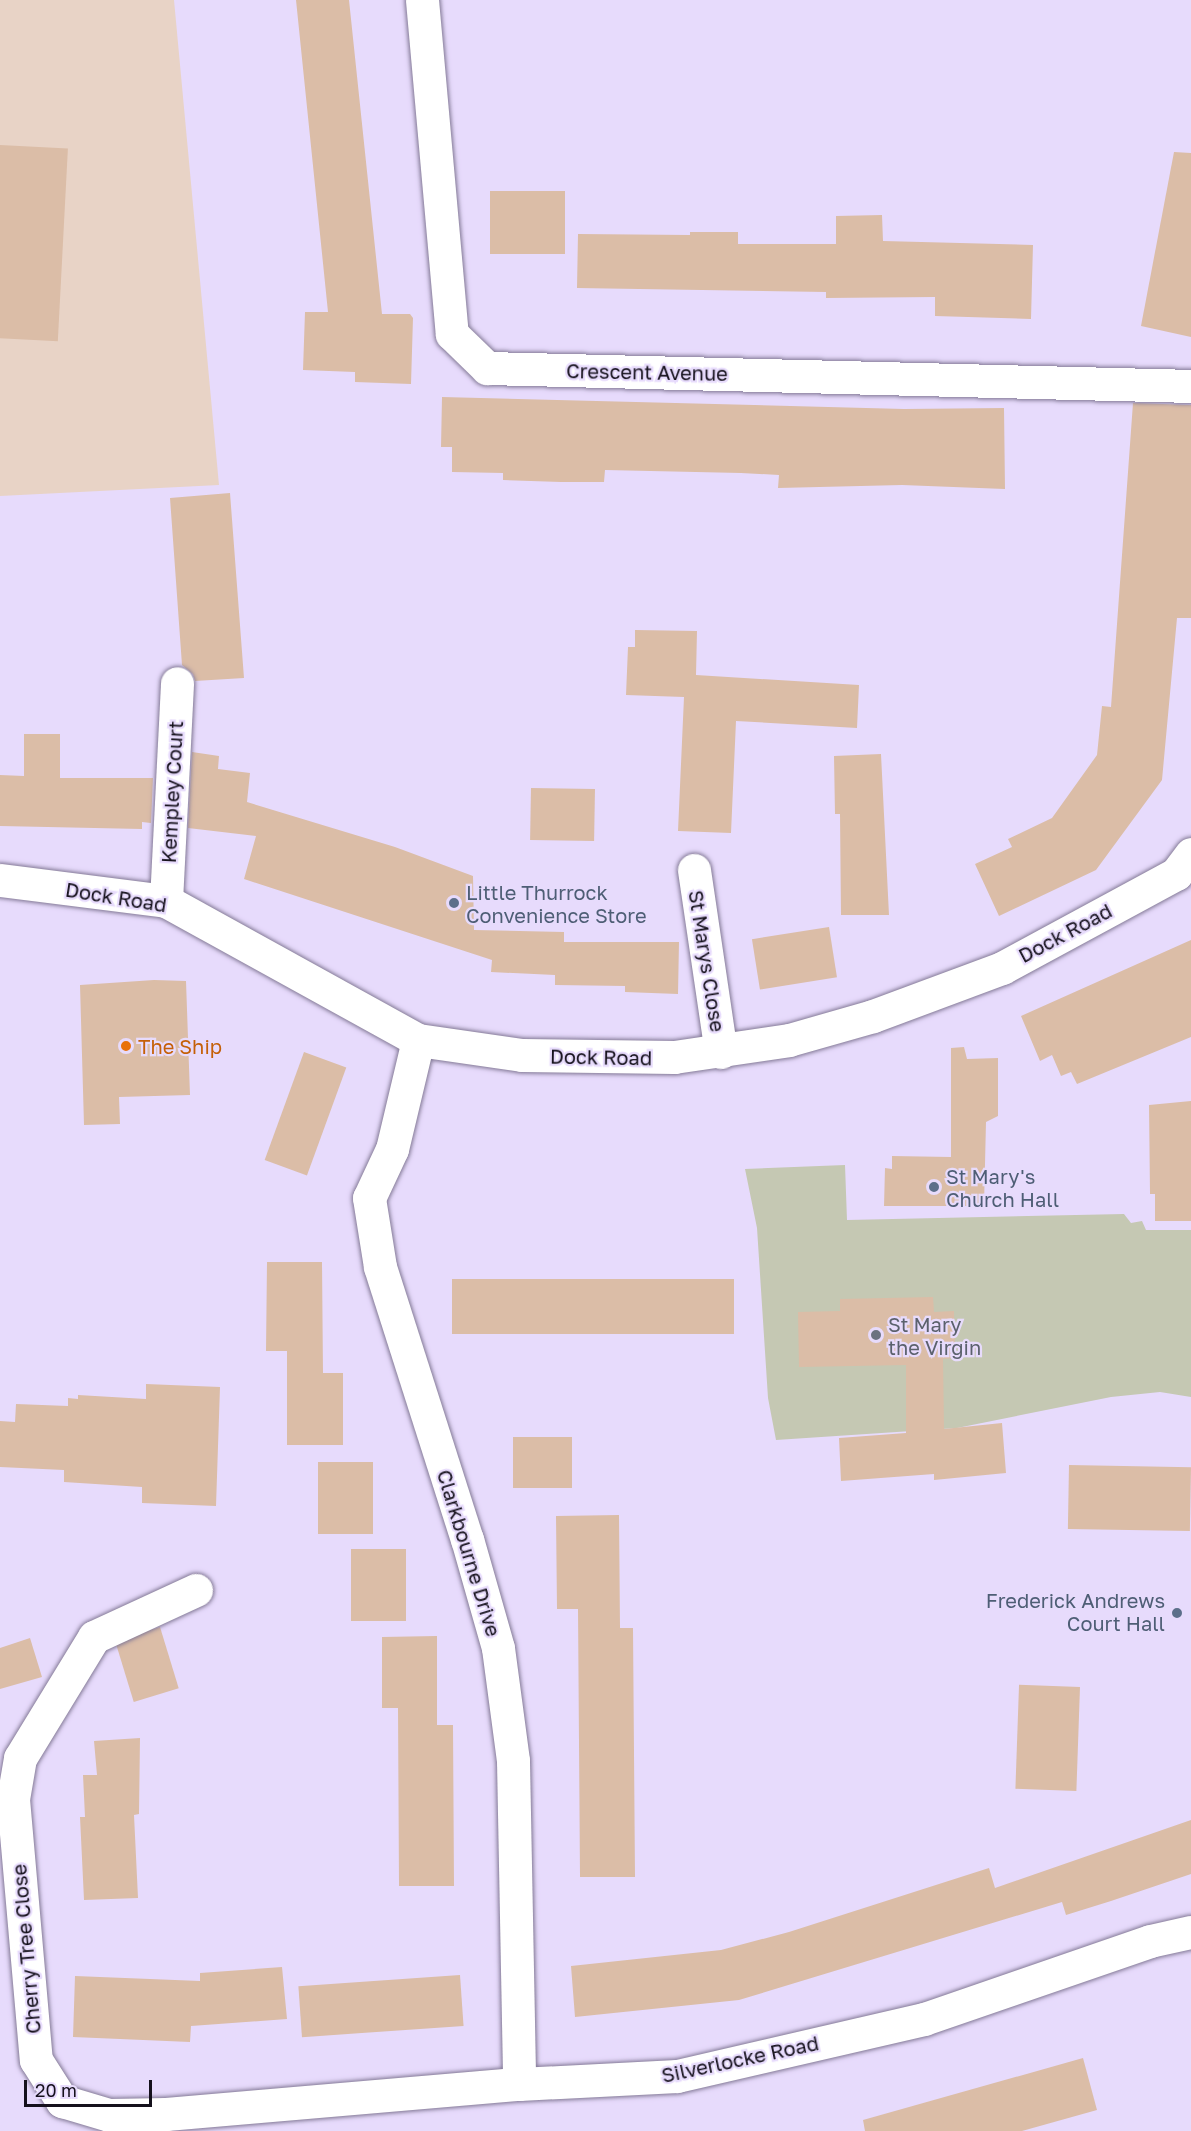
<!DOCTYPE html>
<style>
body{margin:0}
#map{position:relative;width:1191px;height:2131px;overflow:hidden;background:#e7dbfc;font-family:"Golos Text",sans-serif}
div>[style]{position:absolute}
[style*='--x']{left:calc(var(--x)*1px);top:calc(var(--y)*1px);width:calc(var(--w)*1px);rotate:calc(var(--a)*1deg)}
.industrial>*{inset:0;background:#e8d3c6}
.green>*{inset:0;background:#c5c8b3}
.building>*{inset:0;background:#dbbda7;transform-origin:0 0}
.roads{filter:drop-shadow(0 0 2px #847a97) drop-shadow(0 0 2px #847a97)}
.minor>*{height:33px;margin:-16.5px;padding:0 16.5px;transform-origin:16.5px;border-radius:16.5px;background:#fff}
.primary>*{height:33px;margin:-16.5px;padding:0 16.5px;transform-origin:16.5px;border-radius:16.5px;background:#fff}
.dots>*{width:16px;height:16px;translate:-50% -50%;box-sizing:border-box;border:3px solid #e7dbfc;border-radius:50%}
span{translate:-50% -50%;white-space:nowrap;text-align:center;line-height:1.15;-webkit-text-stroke:4.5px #e7dbfc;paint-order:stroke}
.street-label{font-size:20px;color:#15111c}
.service-label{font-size:20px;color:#4e5e75}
.left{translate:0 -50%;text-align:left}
.right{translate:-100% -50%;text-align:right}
.food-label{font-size:20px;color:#c56008}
.worship-label{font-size:20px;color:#5b616d}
.scale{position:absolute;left:24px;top:2080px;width:128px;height:27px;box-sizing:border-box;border:3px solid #15111c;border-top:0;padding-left:8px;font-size:18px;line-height:21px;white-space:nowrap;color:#15111c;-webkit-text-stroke:4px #e7dbfc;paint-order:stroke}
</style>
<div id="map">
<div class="industrial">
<div style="clip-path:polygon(0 0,174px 0,219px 485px,0 496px)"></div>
</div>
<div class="green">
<div style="clip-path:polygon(845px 1165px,847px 1220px,1124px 1214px,1131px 1223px,1142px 1221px,1146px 1230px,1191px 1230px,1191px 1397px,1160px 1392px,1111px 1397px,957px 1428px,776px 1440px,768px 1398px,757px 1228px,745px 1169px)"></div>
</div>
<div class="building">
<div style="clip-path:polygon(296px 0,349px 0,382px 314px,410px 314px,413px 318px,411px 384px,355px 382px,355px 372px,303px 370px,305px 312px,328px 312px)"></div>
<div style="left:0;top:145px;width:68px;height:193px;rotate:3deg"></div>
<div style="clip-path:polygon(1174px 152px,1191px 153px,1191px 337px,1141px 326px)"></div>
<div style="left:490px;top:191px;width:75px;height:63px"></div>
<div style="clip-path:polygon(882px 215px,883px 241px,1033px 245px,1031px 319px,935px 316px,935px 297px,826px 298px,826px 292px,577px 288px,578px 234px,690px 235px,690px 232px,738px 232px,738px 244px,836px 244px,836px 216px)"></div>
<div style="clip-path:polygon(442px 397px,904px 409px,1004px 408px,1005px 489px,902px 485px,778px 488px,779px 475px,741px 473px,605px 470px,604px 482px,561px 482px,503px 480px,503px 473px,452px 472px,452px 447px,441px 447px)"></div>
<div style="clip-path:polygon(1133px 403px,1191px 405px,1191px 618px,1177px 618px,1162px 780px,1096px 870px,999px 916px,975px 864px,1012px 847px,1008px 839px,1052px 818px,1097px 755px,1102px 706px,1111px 707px)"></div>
<div style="clip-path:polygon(230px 493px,244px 678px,195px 681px,193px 674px,182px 665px,170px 498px)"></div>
<div style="clip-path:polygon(635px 630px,697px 631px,696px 675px,859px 685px,857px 728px,736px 721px,731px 833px,678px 831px,684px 697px,626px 695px,628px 647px,635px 647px)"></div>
<div style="clip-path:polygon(24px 734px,60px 734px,60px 778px,153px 778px,151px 823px,142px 822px,142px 829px,0 826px,0 775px,24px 776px)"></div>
<div style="clip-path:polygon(192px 752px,219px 756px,218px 769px,250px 773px,247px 802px,395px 847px,473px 876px,474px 930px,564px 932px,564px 942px,679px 942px,678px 994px,625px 992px,625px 986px,555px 985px,555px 975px,491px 972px,492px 960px,244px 879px,256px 836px,188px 828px)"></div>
<div style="clip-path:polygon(881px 754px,889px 915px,841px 915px,840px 814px,835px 814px,834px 756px)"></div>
<div style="left:531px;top:788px;width:64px;height:52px;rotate:1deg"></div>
<div style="left:829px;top:927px;width:51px;height:78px;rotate:81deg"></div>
<div style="clip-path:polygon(1191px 940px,1191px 1037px,1077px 1084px,1071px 1072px,1061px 1076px,1052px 1055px,1040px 1061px,1021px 1016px)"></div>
<div style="clip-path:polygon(154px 980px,186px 981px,190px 1095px,119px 1097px,120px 1124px,84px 1125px,80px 985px)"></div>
<div style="clip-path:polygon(964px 1047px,967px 1059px,998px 1058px,998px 1116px,986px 1122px,984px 1206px,884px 1206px,885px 1168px,892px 1169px,892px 1156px,951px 1157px,951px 1048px)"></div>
<div style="left:304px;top:1052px;width:45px;height:115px;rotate:20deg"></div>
<div style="clip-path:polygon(1191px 1101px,1191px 1221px,1155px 1221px,1155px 1194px,1150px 1194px,1149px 1105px)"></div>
<div style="clip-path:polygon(267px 1262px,322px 1262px,323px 1373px,343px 1373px,343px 1445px,287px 1445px,287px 1351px,266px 1351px)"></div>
<div style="left:734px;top:1279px;width:55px;height:282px;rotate:90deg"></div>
<div style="clip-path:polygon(933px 1297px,934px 1312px,954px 1311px,955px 1358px,943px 1359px,944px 1429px,1002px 1423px,1006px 1473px,934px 1480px,934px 1474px,841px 1481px,839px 1438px,906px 1433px,906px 1365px,799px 1367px,798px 1312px,840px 1311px,840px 1299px)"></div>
<div style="clip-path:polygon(146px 1384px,220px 1387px,216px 1506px,142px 1503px,142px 1487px,64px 1482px,64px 1470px,0 1467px,0 1421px,15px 1422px,16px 1404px,68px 1406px,68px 1398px,78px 1399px,78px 1395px,146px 1399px)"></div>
<div style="left:572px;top:1437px;width:51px;height:59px;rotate:90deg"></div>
<div style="left:318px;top:1462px;width:55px;height:72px"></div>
<div style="left:1069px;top:1465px;width:122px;height:64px;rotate:1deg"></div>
<div style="clip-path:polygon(619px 1515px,620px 1628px,633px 1628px,635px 1877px,580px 1877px,578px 1609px,557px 1609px,556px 1516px)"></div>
<div style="left:351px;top:1549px;width:55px;height:72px"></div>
<div style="left:160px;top:1627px;width:64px;height:47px;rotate:73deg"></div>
<div style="clip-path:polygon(437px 1636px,437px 1725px,453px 1725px,454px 1886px,399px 1886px,398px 1708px,382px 1708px,382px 1637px)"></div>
<div style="clip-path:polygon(30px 1638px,42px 1677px,0 1689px,0 1648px)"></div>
<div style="left:1080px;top:1687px;width:104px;height:61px;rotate:92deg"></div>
<div style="clip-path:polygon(140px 1738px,139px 1814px,134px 1815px,138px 1898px,84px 1900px,80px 1817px,85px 1817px,83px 1775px,97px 1775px,94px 1741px)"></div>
<div style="clip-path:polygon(1191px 1820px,1191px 1874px,1111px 1901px,1066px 1915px,1062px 1902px,739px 2000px,575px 2017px,571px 1966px,721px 1950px,789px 1932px,989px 1868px,995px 1888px)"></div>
<div style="clip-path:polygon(282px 1967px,287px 2019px,191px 2026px,190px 2042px,73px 2037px,75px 1976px,200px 1981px,200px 1973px)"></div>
<div style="left:460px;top:1975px;width:51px;height:162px;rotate:86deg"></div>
<div style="clip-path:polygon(1083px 2058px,1097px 2110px,1022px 2131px,865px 2131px,863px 2120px)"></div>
</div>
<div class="roads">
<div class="minor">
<div style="--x:422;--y:0;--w:335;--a:84.9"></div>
<div style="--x:452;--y:334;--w:49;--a:44.2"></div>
<div style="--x:487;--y:368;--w:704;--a:1.46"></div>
<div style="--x:694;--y:870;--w:184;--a:81.6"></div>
<div style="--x:166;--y:901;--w:218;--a:-87.1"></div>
<div style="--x:418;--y:1040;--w:112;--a:103.4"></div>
<div style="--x:392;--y:1149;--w:54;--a:115.1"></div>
<div style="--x:369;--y:1198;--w:70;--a:80.9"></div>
<div style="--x:380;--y:1267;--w:286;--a:72.3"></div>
<div style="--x:467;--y:1539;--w:113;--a:74.1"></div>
<div style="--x:498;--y:1648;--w:114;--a:82.4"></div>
<div style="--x:513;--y:1761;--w:323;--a:88.9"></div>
<div style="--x:196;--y:1590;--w:112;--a:155.3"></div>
<div style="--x:94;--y:1637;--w:142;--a:121.4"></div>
<div style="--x:20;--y:1758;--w:42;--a:99.7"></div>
<div style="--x:13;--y:1799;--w:262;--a:85"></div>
<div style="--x:36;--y:2060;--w:49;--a:57.6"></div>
<div style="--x:62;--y:2101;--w:49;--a:16.6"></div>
<div style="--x:109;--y:2115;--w:57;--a:-1"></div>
<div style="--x:166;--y:2114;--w:354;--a:-4.9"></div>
<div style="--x:519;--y:2084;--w:158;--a:-2.9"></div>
<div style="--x:677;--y:2076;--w:253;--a:-13"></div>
<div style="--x:924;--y:2019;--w:239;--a:-19"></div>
<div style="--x:1150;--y:1941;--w:42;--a:-12.4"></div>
</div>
<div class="primary">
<div style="--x:0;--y:880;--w:167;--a:7.2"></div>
<div style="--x:166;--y:901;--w:288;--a:28.9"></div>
<div style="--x:418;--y:1040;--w:105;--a:8.2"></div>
<div style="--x:522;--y:1055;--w:152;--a:0.8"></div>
<div style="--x:674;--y:1057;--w:116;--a:-8.4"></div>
<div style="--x:789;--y:1040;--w:87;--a:-15.9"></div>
<div style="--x:873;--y:1016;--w:138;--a:-20.4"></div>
<div style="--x:1002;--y:968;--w:198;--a:-28.4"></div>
<div style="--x:1176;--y:874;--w:25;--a:-53"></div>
</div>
</div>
<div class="dots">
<div style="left:454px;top:903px;background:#5c6f8a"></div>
<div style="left:126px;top:1046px;background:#e8710a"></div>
<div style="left:934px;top:1187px;background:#5c6f8a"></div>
<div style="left:876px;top:1335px;background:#6b7280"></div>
<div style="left:1177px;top:1613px;background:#5c6f8a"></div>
</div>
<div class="street-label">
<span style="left:647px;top:372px;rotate:1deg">Crescent Avenue</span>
<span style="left:172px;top:792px;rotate:-87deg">Kempley Court</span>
<span style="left:116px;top:897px;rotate:9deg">Dock Road</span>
<span style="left:1065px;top:933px;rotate:-28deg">Dock Road</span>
<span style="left:707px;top:961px;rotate:81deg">St Marys Close</span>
<span style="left:601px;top:1057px;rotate:1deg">Dock Road</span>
<span style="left:469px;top:1553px;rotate:73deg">Clarkbourne Drive</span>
<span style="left:26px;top:1949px;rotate:-95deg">Cherry Tree Close</span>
<span style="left:740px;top:2059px;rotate:-12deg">Silverlocke Road</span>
</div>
<div class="service-label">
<span class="left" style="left:466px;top:904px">Little Thurrock<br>Convenience Store</span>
<span class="left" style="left:946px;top:1188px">St Mary's<br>Church Hall</span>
<span class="right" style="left:1165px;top:1612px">Frederick Andrews<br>Court Hall</span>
</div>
<div class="food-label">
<span class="left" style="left:138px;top:1046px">The Ship</span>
</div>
<div class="worship-label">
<span class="left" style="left:888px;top:1336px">St Mary<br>the Virgin</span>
</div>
<div class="scale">20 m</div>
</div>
